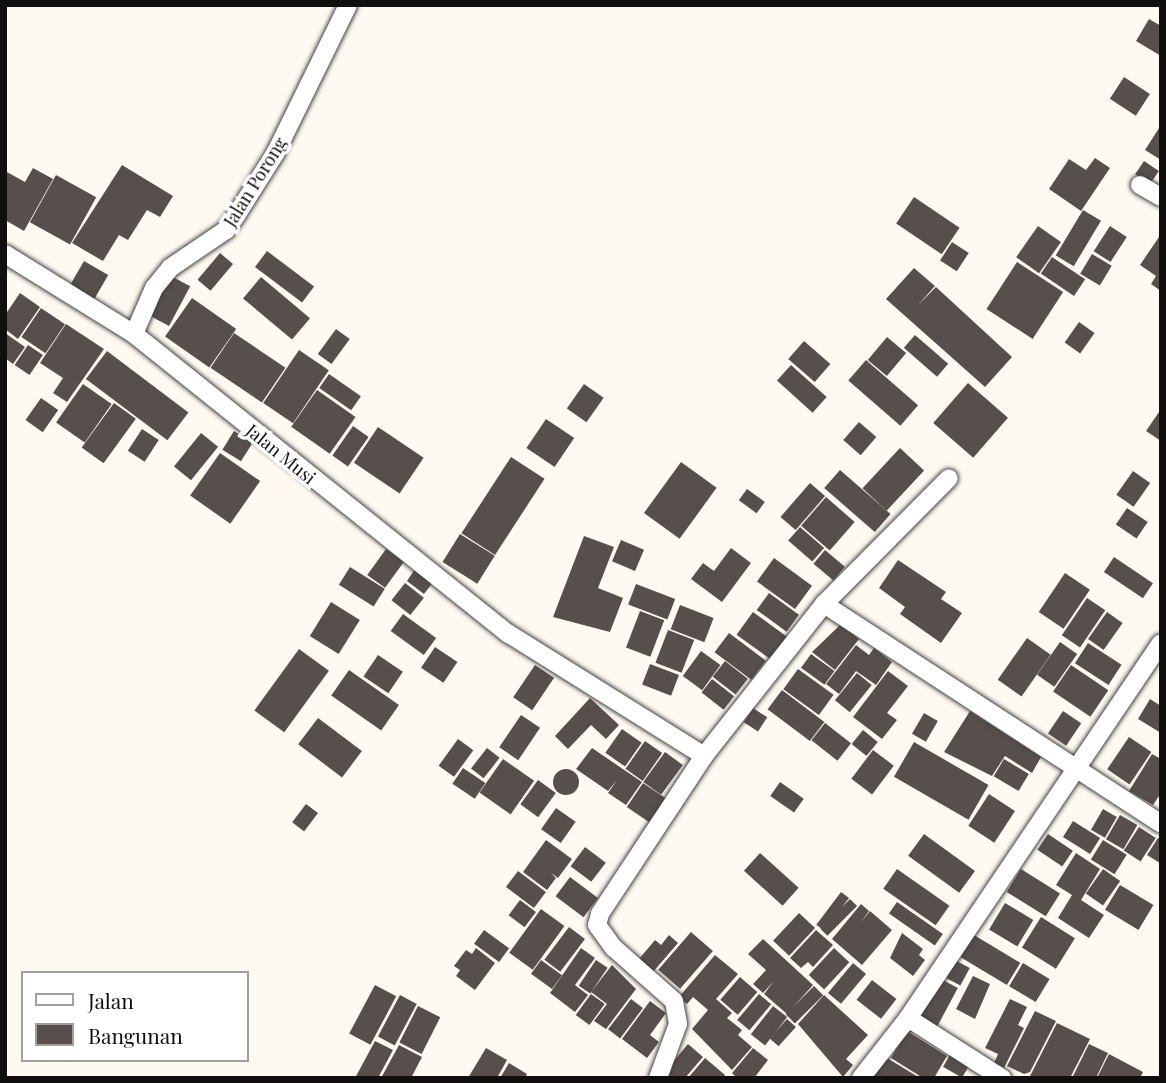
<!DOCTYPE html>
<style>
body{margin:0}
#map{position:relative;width:1166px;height:1083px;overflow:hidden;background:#fefaf2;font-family:"Playfair Display",serif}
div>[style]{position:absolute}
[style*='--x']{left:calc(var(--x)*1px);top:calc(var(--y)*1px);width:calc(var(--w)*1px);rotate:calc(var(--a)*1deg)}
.building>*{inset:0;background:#574f4c;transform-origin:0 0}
.round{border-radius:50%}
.roads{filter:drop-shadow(0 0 2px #424242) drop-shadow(0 0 2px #424242)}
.minor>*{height:18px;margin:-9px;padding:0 9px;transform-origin:9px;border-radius:9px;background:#fff}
span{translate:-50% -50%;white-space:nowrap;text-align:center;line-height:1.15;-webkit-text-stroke:7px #fff;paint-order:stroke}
.street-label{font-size:18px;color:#0f0f0f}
.frame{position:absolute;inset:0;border:7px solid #0f0f0f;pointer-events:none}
.legend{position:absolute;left:21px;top:971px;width:228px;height:91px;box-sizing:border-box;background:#fff;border:2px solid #9f9f9f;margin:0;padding:9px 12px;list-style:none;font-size:21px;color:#0f0f0f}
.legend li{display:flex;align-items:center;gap:14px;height:35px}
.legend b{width:35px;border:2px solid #9f9f9f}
</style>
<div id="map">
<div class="building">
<div style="clip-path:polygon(1149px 19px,1161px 26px,1161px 56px,1136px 41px)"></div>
<div style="left:1124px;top:77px;width:31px;height:26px;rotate:33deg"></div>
<div style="clip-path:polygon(1161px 125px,1161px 160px,1145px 150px)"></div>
<div style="clip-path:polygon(1095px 158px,1110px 168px,1081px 211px,1049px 189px,1069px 159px,1086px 170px)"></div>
<div style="left:1144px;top:161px;width:18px;height:16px;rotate:34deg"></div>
<div style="clip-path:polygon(122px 165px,173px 196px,160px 217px,147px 210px,128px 240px,119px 235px,103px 261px,72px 243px)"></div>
<div style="clip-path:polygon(33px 168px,53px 179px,24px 231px,5px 220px,5px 171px,25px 182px)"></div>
<div style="left:56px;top:175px;width:46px;height:54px;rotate:29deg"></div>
<div style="left:914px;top:197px;width:55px;height:32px;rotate:34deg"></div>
<div style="left:1083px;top:210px;width:21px;height:53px;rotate:31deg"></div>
<div style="left:1038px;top:226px;width:28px;height:38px;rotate:35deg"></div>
<div style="left:1110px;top:226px;width:20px;height:30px;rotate:33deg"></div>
<div style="clip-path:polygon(1161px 234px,1161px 291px,1151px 284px,1156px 276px,1140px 265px)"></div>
<div style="left:952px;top:242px;width:20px;height:22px;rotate:33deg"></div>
<div style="left:267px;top:251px;width:59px;height:20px;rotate:37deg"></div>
<div style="left:220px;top:253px;width:17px;height:35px;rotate:40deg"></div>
<div style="left:1092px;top:254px;width:23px;height:23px;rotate:31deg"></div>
<div style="left:1052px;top:257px;width:40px;height:20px;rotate:34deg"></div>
<div style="left:84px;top:261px;width:28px;height:28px;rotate:30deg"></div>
<div style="left:1017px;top:262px;width:55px;height:56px;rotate:33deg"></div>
<div style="clip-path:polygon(914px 268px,935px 286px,918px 305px,936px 287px,1012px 357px,985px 387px,886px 299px)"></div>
<div style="left:169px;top:275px;width:24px;height:45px;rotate:28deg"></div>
<div style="left:261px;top:277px;width:64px;height:28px;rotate:40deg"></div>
<div style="clip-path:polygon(20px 293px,40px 307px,18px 339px,5px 329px,5px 315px)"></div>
<div style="left:192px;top:298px;width:54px;height:47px;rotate:35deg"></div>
<div style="left:41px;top:308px;width:29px;height:35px;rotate:34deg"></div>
<div style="left:1079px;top:322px;width:19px;height:25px;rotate:35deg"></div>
<div style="clip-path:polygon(66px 324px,104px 349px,67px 402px,53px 393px,63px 378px,40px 363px)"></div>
<div style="left:336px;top:329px;width:17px;height:31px;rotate:36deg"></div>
<div style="clip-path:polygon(5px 333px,25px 347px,13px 364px,5px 358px)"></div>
<div style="left:234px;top:333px;width:62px;height:42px;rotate:34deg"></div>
<div style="left:915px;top:335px;width:44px;height:17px;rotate:41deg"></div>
<div style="left:887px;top:337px;width:25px;height:30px;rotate:40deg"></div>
<div style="left:804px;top:341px;width:35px;height:24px;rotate:41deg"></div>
<div style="left:28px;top:345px;width:18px;height:24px;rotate:34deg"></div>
<div style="left:299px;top:350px;width:36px;height:64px;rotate:34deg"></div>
<div style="left:107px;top:351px;width:102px;height:35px;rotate:37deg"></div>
<div style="left:866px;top:360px;width:69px;height:27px;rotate:41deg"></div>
<div style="left:791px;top:365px;width:48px;height:21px;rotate:42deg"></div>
<div style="left:329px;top:374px;width:39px;height:17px;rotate:35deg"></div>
<div style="left:968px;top:383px;width:53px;height:53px;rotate:41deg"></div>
<div style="left:83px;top:384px;width:35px;height:47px;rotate:35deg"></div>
<div style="left:584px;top:384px;width:24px;height:30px;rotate:35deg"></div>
<div style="left:317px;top:390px;width:47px;height:45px;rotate:35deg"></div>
<div style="left:41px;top:398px;width:21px;height:27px;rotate:35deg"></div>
<div style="left:114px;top:403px;width:27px;height:55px;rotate:36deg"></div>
<div style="clip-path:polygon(1161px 409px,1161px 441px,1146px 431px)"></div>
<div style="left:546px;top:419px;width:34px;height:35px;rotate:34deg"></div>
<div style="left:859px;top:422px;width:23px;height:24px;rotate:41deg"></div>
<div style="left:353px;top:426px;width:19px;height:36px;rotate:35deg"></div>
<div style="left:378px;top:427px;width:55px;height:43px;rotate:34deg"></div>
<div style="left:142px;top:429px;width:20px;height:26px;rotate:33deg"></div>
<div style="left:234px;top:431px;width:22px;height:22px;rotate:32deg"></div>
<div style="left:201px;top:433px;width:22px;height:43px;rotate:39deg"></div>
<div style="left:900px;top:448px;width:33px;height:55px;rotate:43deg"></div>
<div style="left:220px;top:453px;width:49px;height:52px;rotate:35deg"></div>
<div style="left:511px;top:457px;width:40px;height:91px;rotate:33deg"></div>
<div style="left:681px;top:462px;width:44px;height:63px;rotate:36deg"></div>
<div style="left:840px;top:470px;width:67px;height:24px;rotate:41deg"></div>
<div style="left:1133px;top:471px;width:21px;height:29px;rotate:35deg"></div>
<div style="left:810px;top:483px;width:20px;height:45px;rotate:41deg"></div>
<div style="left:747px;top:489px;width:22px;height:14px;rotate:36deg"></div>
<div style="left:826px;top:497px;width:38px;height:38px;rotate:41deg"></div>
<div style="left:1127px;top:508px;width:25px;height:20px;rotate:34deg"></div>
<div style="left:800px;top:527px;width:32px;height:18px;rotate:41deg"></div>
<div style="left:460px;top:534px;width:41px;height:33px;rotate:32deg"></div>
<div style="clip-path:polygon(584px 536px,614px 547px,598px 588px,623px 598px,610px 632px,553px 617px)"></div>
<div style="left:621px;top:540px;width:25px;height:23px;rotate:23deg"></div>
<div style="clip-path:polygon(731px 548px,751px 563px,722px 602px,691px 579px,703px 563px,714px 571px)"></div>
<div style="left:386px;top:549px;width:22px;height:32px;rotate:36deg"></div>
<div style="left:825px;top:550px;width:26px;height:18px;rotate:40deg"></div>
<div style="left:1114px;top:557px;width:47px;height:18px;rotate:34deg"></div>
<div style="left:774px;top:558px;width:47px;height:29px;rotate:36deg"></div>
<div style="clip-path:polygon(898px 560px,946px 592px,941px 599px,962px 613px,941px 643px,900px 614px,905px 607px,879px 588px)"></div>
<div style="left:350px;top:567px;width:41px;height:21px;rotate:32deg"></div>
<div style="clip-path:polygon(415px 569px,434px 581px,424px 594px,407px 581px)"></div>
<div style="left:1065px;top:573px;width:30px;height:47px;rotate:34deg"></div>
<div style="left:405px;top:583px;width:24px;height:22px;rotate:38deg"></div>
<div style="left:636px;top:584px;width:42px;height:22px;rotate:21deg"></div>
<div style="left:769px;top:593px;width:37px;height:21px;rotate:36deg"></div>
<div style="left:1087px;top:598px;width:22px;height:45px;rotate:34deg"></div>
<div style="left:331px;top:602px;width:34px;height:40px;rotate:32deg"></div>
<div style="left:680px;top:605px;width:36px;height:26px;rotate:21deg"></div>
<div style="left:640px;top:611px;width:26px;height:39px;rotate:21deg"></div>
<div style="left:753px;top:612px;width:42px;height:28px;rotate:36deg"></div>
<div style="left:1107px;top:612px;width:19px;height:33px;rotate:35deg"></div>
<div style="left:403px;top:614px;width:41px;height:21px;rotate:36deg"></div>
<div style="clip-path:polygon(840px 625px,859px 639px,835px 670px,812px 652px)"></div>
<div style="left:668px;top:630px;width:28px;height:35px;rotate:21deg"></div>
<div style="left:729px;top:633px;width:46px;height:24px;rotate:37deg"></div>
<div style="left:1027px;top:638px;width:29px;height:51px;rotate:35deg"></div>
<div style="left:1060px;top:642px;width:21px;height:40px;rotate:35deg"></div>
<div style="left:1088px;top:643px;width:40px;height:24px;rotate:33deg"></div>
<div style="clip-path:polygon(856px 645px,869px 655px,874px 648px,892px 662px,876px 685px,856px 671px,839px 694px,826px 684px)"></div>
<div style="left:435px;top:647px;width:27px;height:25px;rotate:34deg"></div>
<div style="left:299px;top:649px;width:37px;height:76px;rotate:36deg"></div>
<div style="left:701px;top:651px;width:24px;height:31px;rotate:36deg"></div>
<div style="left:811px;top:654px;width:29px;height:17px;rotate:36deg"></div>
<div style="left:378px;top:655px;width:30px;height:26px;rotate:34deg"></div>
<div style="left:725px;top:661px;width:29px;height:20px;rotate:38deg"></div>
<div style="left:650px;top:664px;width:31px;height:22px;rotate:21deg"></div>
<div style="left:535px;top:665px;width:23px;height:39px;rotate:34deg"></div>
<div style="left:1071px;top:665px;width:45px;height:32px;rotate:34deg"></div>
<div style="left:798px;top:669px;width:44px;height:25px;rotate:36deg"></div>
<div style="left:349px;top:670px;width:61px;height:31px;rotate:35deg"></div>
<div style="clip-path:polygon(888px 671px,908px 686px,887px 713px,897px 720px,882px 739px,853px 717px)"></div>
<div style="left:857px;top:673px;width:19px;height:35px;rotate:39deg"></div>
<div style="left:712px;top:679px;width:28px;height:17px;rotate:38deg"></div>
<div style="left:782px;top:690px;width:53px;height:24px;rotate:37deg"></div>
<div style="clip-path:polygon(590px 698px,619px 725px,606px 739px,591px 725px,568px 749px,555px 736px)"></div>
<div style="clip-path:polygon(1150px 699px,1161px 706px,1161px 733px,1138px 719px)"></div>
<div style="left:753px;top:708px;width:17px;height:17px;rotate:33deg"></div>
<div style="clip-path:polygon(970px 711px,1041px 757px,1032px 773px,1005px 756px,992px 776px,944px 752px)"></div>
<div style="left:1063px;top:711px;width:22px;height:27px;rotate:34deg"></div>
<div style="left:924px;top:713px;width:16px;height:24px;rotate:30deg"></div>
<div style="left:521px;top:715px;width:23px;height:39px;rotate:34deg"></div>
<div style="left:318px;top:718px;width:55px;height:33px;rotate:37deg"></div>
<div style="left:825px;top:723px;width:33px;height:22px;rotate:38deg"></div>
<div style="left:622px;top:729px;width:24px;height:29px;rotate:35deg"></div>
<div style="left:863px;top:730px;width:19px;height:18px;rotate:39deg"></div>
<div style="left:1129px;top:737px;width:27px;height:39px;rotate:34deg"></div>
<div style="left:458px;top:739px;width:19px;height:33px;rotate:36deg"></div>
<div style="left:645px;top:741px;width:21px;height:34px;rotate:35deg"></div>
<div style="left:914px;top:742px;width:86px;height:40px;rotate:30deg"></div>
<div style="left:487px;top:748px;width:16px;height:26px;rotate:38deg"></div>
<div style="clip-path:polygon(592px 748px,642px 782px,626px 805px,608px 793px,617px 780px,608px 791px,576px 769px)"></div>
<div style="left:873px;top:750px;width:26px;height:36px;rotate:37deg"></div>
<div style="left:665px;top:752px;width:22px;height:37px;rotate:36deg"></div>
<div style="clip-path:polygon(1152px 754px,1161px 759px,1161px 793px,1153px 805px,1129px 791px)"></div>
<div style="left:503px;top:759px;width:38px;height:41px;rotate:35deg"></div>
<div style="left:1004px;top:759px;width:29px;height:20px;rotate:31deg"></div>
<div style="left:463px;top:768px;width:27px;height:19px;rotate:34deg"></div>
<div class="round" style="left:553px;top:769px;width:26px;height:26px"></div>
<div style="left:538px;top:780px;width:22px;height:30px;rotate:36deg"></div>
<div style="left:780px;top:782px;width:29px;height:17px;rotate:35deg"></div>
<div style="left:643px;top:783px;width:27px;height:29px;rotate:34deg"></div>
<div style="left:989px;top:794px;width:31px;height:38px;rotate:33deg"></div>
<div style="left:306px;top:804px;width:15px;height:23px;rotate:37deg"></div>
<div style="left:556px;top:808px;width:24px;height:26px;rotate:35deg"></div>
<div style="left:1103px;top:809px;width:16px;height:24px;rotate:30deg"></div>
<div style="left:1120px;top:815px;width:20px;height:28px;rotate:30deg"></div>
<div style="left:1073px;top:821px;width:32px;height:19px;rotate:32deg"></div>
<div style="left:1139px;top:827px;width:20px;height:28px;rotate:33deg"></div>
<div style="left:924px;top:834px;width:63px;height:27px;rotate:36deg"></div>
<div style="left:1048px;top:834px;width:30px;height:19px;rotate:34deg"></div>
<div style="clip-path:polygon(1158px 838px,1161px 839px,1160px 863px,1147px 855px)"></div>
<div style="clip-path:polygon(546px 840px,572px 859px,558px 878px,551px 873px,556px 878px,547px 890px,523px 872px)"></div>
<div style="left:1103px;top:840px;width:28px;height:23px;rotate:32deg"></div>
<div style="left:585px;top:847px;width:26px;height:24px;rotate:37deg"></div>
<div style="left:760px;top:853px;width:52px;height:24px;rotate:42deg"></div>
<div style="clip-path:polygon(1076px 853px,1100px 869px,1081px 900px,1104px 915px,1089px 938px,1058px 918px,1072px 895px,1056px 885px)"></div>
<div style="left:897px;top:869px;width:64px;height:24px;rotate:35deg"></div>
<div style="left:1021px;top:869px;width:46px;height:27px;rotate:32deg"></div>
<div style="left:1103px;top:869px;width:21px;height:30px;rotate:35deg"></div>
<div style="left:518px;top:871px;width:35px;height:20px;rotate:37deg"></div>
<div style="left:570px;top:877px;width:35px;height:24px;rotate:37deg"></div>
<div style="left:1120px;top:885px;width:39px;height:29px;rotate:31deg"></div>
<div style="left:841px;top:892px;width:10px;height:41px;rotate:37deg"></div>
<div style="left:850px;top:899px;width:10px;height:42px;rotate:45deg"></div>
<div style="left:520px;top:900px;width:20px;height:19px;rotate:37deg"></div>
<div style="left:897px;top:902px;width:56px;height:14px;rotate:35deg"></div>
<div style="left:1005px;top:903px;width:33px;height:31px;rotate:31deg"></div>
<div style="clip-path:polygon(861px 904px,869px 911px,861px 922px,870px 911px,892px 930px,862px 965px,832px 939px)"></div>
<div style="left:541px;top:909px;width:29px;height:54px;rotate:36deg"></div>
<div style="left:799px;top:913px;width:22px;height:38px;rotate:43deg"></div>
<div style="left:1041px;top:917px;width:40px;height:36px;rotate:32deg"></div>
<div style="left:569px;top:927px;width:20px;height:41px;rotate:37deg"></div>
<div style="left:484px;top:930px;width:31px;height:17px;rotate:36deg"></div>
<div style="clip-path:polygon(816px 930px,833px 945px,813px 967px,808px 962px,801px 968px,790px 958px)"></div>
<div style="left:691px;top:932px;width:29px;height:50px;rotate:41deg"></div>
<div style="clip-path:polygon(902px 933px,923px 949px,919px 955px,925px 960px,913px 976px,890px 958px)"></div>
<div style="clip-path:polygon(669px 935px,678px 943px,653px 972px,639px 959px,655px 940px,661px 945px)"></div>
<div style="left:974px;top:935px;width:54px;height:26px;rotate:31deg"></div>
<div style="clip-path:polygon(763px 939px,813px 985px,787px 1014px,764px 994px,774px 981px,763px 993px,753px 984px,766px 970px,748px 954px)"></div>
<div style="clip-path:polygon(476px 948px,495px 963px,475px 990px,456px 976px,460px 970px,454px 966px,466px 950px,472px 954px)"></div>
<div style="clip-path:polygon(581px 948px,595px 958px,575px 985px,588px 995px,575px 1012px,550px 993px)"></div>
<div style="left:834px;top:948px;width:21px;height:37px;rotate:43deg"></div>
<div style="clip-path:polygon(715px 955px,738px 974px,716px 999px,732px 1013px,727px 1018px,742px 1030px,738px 1035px,752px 1047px,732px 1070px,692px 1029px,708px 1010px,693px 997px,687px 1004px,679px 997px)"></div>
<div style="left:953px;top:959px;width:19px;height:20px;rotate:28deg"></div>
<div style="left:541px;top:960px;width:26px;height:17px;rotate:36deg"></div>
<div style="left:596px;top:960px;width:14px;height:31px;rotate:34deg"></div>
<div style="left:853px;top:963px;width:17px;height:39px;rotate:40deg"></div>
<div style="left:1023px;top:963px;width:31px;height:27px;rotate:31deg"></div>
<div style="clip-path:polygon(612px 965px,636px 989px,606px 1029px,594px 1021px,607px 1004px,591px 992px)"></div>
<div style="clip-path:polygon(973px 976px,990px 984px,975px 1019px,956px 1009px)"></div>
<div style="left:740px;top:977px;width:23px;height:30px;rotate:41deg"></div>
<div style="left:941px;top:979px;width:19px;height:46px;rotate:28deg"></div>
<div style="left:872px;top:980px;width:31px;height:25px;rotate:38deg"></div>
<div style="left:375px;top:985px;width:24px;height:55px;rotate:28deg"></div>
<div style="left:814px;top:986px;width:13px;height:40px;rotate:45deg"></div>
<div style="left:591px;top:994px;width:17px;height:26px;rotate:36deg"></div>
<div style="left:759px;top:994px;width:16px;height:34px;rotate:40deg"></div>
<div style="left:400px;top:995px;width:19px;height:47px;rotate:28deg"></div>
<div style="clip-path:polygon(824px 995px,868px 1035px,846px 1059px,853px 1065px,843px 1077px,798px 1024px)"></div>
<div style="left:631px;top:999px;width:15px;height:38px;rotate:37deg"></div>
<div style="clip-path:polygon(1010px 999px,1027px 1007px,1018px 1025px,1024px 1028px,1004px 1068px,994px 1063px,998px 1054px,985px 1048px)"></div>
<div style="clip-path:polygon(650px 1001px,666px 1013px,650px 1035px,659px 1042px,647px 1058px,622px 1039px)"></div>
<div style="left:418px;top:1006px;width:25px;height:41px;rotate:27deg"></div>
<div style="left:773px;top:1006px;width:18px;height:36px;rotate:38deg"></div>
<div style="clip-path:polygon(1035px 1011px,1056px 1021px,1030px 1072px,1024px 1074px,1007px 1066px)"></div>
<div style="left:787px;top:1019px;width:12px;height:26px;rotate:42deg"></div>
<div style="clip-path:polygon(1057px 1023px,1090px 1039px,1070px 1078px,1029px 1078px)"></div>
<div style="clip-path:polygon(907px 1031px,947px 1056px,934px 1078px,923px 1078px,891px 1058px)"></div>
<div style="clip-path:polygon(375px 1041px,393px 1050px,378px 1078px,355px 1078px)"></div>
<div style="clip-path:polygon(688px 1044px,703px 1057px,685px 1078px,665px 1078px,662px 1075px)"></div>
<div style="clip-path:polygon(1089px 1044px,1108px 1053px,1096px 1078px,1072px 1078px)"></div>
<div style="clip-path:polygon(399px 1045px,422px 1057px,411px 1078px,381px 1078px)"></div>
<div style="clip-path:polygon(486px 1048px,507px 1060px,497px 1078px,468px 1078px)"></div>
<div style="clip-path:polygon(753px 1048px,768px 1060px,754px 1078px,737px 1078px,732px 1073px)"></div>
<div style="left:951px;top:1053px;width:22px;height:16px;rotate:30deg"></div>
<div style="clip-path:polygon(1109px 1054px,1143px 1072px,1140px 1078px,1097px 1078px)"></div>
<div style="clip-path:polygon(705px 1058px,725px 1075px,723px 1078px,688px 1078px)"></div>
<div style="clip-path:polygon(887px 1058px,920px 1078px,872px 1078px)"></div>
<div style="clip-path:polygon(509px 1063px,527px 1074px,525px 1078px,500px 1078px)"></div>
</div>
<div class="roads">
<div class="minor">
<div style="--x:1140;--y:185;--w:24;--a:30"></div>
<div style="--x:5;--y:254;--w:152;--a:31.8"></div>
<div style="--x:134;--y:334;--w:480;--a:38.7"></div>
<div style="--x:509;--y:634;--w:230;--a:32"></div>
<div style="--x:704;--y:756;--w:189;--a:123.4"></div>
<div style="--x:600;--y:914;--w:11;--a:105"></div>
<div style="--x:597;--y:925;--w:29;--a:54"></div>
<div style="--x:614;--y:948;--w:80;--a:41.5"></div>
<div style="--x:674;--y:1001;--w:23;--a:80"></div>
<div style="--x:678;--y:1024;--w:58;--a:110.3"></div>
<div style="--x:134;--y:334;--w:50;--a:-66.5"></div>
<div style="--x:154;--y:288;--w:26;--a:-51"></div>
<div style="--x:170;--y:268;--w:68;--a:-34.2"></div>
<div style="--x:226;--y:230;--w:19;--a:-55"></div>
<div style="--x:237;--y:214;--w:71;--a:-57.7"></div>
<div style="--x:275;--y:154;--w:166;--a:-63.9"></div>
<div style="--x:824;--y:604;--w:402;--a:33.1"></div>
<div style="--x:704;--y:756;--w:194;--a:-51.7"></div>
<div style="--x:824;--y:604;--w:177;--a:-45.2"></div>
<div style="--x:908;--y:1018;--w:112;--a:32.6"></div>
<div style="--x:861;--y:1078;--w:76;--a:-51.9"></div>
<div style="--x:908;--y:1018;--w:452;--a:-56"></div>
</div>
</div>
<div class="street-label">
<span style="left:255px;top:182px;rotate:-58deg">Jalan Porong</span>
<span style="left:281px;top:454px;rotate:39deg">Jalan Musi</span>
</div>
<div class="frame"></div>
<ul class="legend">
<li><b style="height:9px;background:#fff"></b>Jalan</li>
<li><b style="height:19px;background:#574f4c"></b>Bangunan</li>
</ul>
</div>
